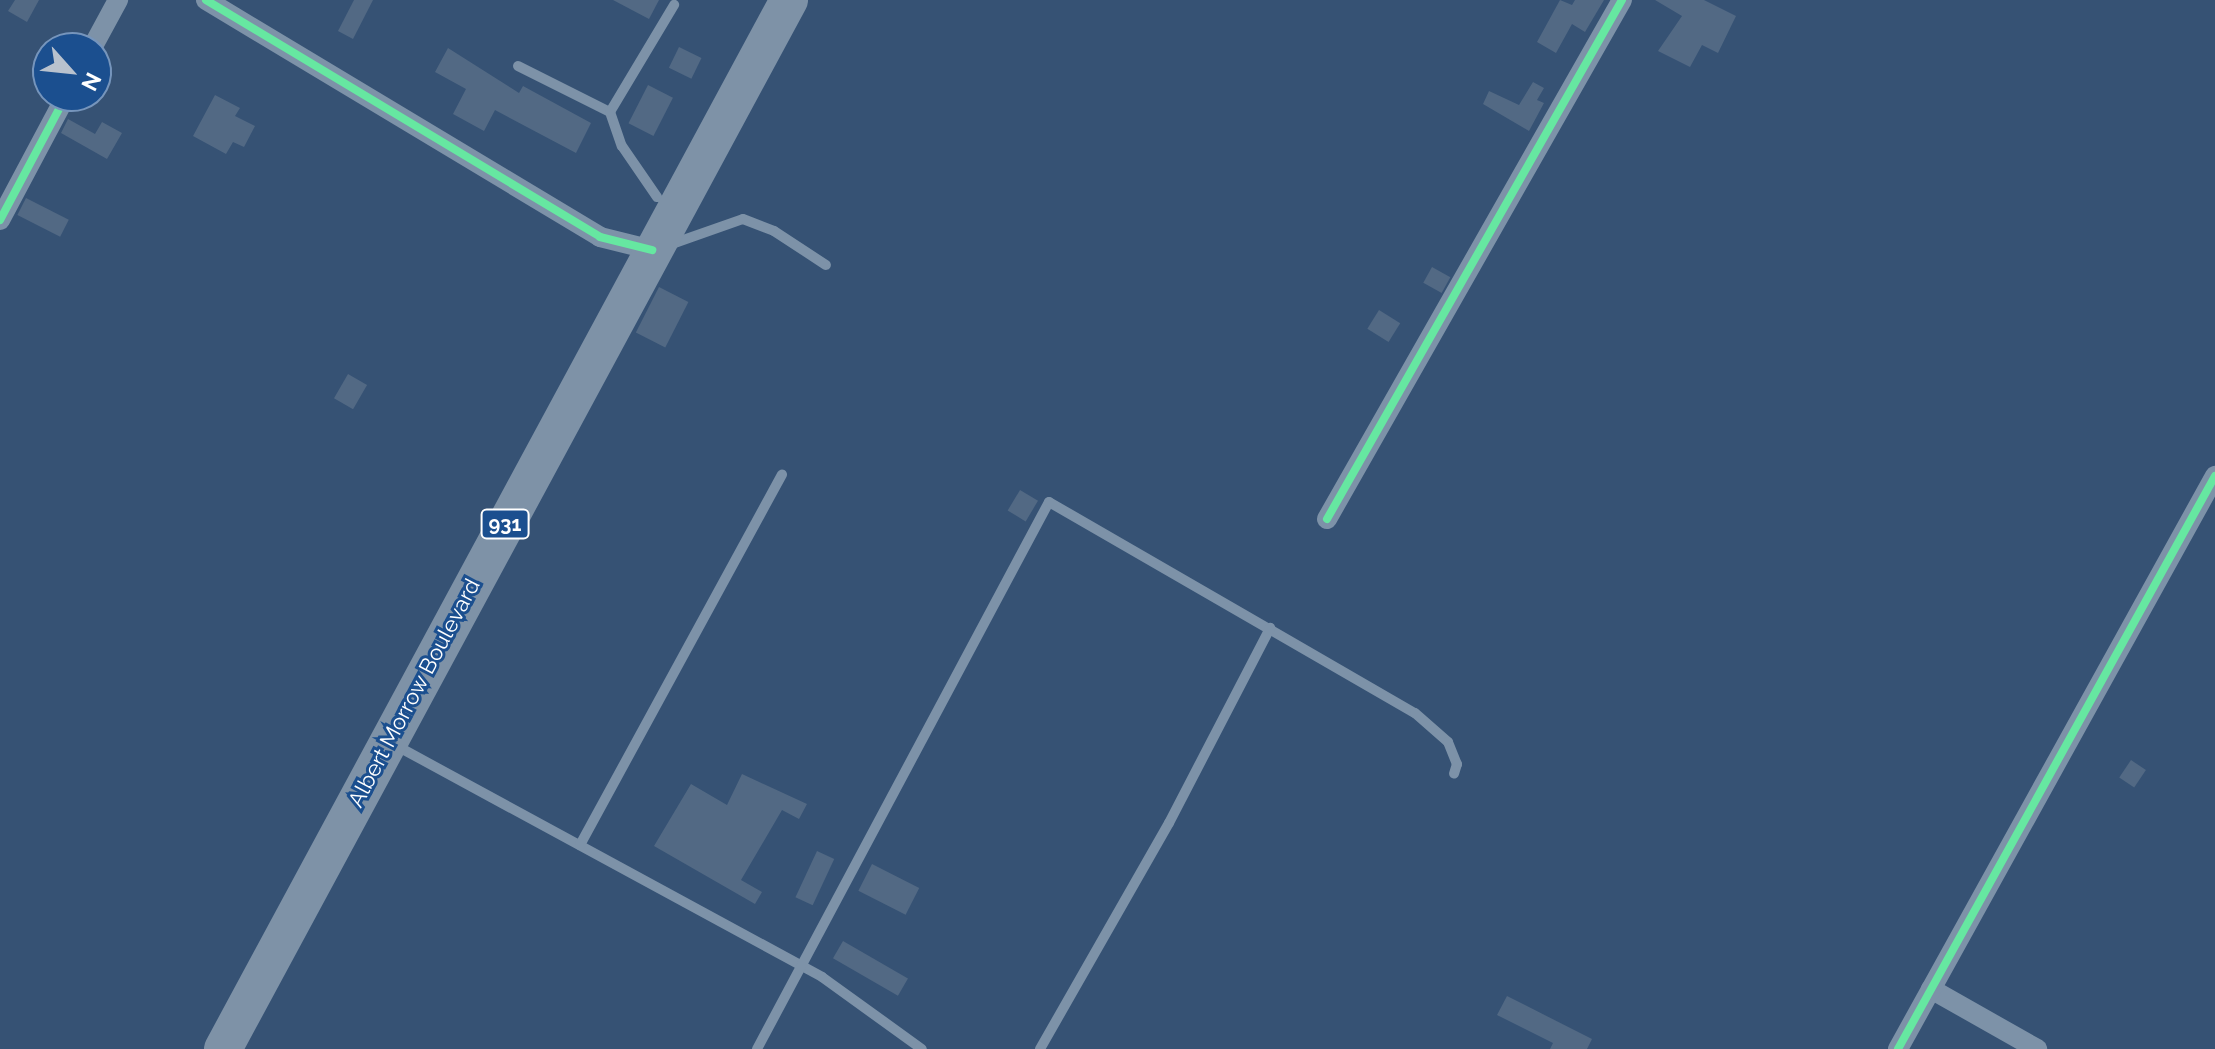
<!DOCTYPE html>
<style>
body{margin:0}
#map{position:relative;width:2215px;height:1049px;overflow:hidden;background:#365274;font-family:Raleway,sans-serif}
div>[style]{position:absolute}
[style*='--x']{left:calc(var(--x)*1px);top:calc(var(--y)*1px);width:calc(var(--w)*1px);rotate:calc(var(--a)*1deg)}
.building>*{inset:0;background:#526984;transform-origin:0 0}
.lane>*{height:10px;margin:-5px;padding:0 5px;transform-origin:5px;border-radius:5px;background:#7d92a8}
.street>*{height:20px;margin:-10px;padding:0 10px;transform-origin:10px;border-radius:10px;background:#7d92a8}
.highway>*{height:38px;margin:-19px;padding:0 19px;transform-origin:19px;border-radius:19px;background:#7e92a7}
.cycleway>*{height:8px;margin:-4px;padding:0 4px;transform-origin:4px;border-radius:4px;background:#66e7a1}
span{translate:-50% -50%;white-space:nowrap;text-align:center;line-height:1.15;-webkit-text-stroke:6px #1b4f8f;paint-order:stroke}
.shield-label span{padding:2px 6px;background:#1b4f8f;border:2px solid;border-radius:6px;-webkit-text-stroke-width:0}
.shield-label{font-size:20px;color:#fff;font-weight:700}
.street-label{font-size:22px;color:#fff}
.north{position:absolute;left:32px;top:32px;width:80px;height:80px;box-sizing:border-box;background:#1b4f8f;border:2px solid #7695bc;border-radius:50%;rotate:117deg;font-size:22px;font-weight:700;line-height:32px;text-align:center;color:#fff}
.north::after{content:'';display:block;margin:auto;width:28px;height:36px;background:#b9c2ce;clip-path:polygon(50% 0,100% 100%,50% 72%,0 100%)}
</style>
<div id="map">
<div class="building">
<div style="clip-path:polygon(15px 0,39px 0,27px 22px,8px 11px)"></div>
<div style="clip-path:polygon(354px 0,373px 0,353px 39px,338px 31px)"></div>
<div style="clip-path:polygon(613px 0,659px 0,649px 19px)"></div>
<div style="clip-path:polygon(1560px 0,1572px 5px,1575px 0,1604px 0,1585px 32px,1572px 24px,1556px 53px,1537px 42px)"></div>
<div style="clip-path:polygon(1655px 0,1704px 0,1736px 16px,1718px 53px,1702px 45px,1690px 67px,1658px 51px,1682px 16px)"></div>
<div style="left:679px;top:47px;width:25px;height:23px;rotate:26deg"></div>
<div style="clip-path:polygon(448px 48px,519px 93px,523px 86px,591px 123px,576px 153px,495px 110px,484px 131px,453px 114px,466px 89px,435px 72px)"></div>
<div style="clip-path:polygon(1533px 82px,1544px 88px,1537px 100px,1544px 103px,1529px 131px,1483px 104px,1489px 91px,1519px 105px)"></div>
<div style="left:648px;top:85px;width:28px;height:43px;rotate:27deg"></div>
<div style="clip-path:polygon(215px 95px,240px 108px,235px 116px,255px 126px,244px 147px,233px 142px,226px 154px,193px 136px)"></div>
<div style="clip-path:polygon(68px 119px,95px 134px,102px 122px,122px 133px,107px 159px,61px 133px)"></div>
<div style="left:26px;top:198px;width:48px;height:19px;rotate:27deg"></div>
<div style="left:1432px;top:267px;width:21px;height:18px;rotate:29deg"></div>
<div style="left:659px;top:287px;width:33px;height:51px;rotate:27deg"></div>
<div style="left:1379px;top:310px;width:25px;height:22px;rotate:32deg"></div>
<div style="left:348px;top:374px;width:22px;height:28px;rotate:30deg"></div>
<div style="left:1020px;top:490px;width:21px;height:24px;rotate:31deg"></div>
<div style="left:2131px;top:760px;width:18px;height:21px;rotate:34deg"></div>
<div style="clip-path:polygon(742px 774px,807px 804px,799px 819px,782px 810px,741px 880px,762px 892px,755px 904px,654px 846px,691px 784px,727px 805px)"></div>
<div style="left:817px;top:851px;width:19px;height:51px;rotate:25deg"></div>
<div style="left:872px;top:864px;width:53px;height:30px;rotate:27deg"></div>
<div style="left:843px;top:941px;width:75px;height:20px;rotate:30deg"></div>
<div style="clip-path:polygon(1507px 996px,1592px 1039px,1587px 1049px,1550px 1049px,1553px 1043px,1497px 1015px)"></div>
</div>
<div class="lane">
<div style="--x:518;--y:66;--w:103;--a:26.6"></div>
<div style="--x:610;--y:112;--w:36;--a:71"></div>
<div style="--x:622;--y:146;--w:62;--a:55.5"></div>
<div style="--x:610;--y:112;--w:125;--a:-59.1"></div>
<div style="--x:669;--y:245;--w:78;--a:-19.4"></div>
<div style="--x:743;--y:219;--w:33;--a:21"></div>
<div style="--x:774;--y:231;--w:62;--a:33.2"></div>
<div style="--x:395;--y:745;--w:486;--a:28.5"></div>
<div style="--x:822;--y:977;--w:123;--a:35.8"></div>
<div style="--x:580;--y:845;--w:422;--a:-61.4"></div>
<div style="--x:757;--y:1049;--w:620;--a:-61.91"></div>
<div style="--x:1049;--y:502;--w:422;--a:30"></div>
<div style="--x:1415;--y:713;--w:44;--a:41.3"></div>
<div style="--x:1448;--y:742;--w:24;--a:68"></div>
<div style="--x:1457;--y:764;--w:10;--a:107"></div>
<div style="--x:1040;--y:1049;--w:260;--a:-60.3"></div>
<div style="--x:1169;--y:823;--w:220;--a:-62.6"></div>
</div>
<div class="street">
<div style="--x:206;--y:0;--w:460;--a:31"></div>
<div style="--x:600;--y:237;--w:54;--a:14"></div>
<div style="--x:92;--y:48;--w:55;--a:-61.6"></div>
<div style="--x:0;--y:220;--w:140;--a:-62"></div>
<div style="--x:1327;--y:519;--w:597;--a:-60.39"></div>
<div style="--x:1931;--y:989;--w:122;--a:29.5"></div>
<div style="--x:1898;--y:1049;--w:655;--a:-61.05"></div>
</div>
<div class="highway">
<div style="--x:223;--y:1049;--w:1192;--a:-61.65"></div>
</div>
<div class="cycleway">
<div style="--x:206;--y:0;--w:460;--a:31"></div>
<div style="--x:600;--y:237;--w:54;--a:14"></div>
<div style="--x:0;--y:220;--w:140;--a:-62"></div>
<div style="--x:1327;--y:519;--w:597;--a:-60.39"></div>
<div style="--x:1898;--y:1049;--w:655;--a:-61.05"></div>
</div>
<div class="shield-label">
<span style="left:505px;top:524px">931</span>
</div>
<div class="street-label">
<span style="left:414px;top:693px;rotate:-62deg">Albert Morrow Boulevard</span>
</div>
<div class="north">N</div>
</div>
